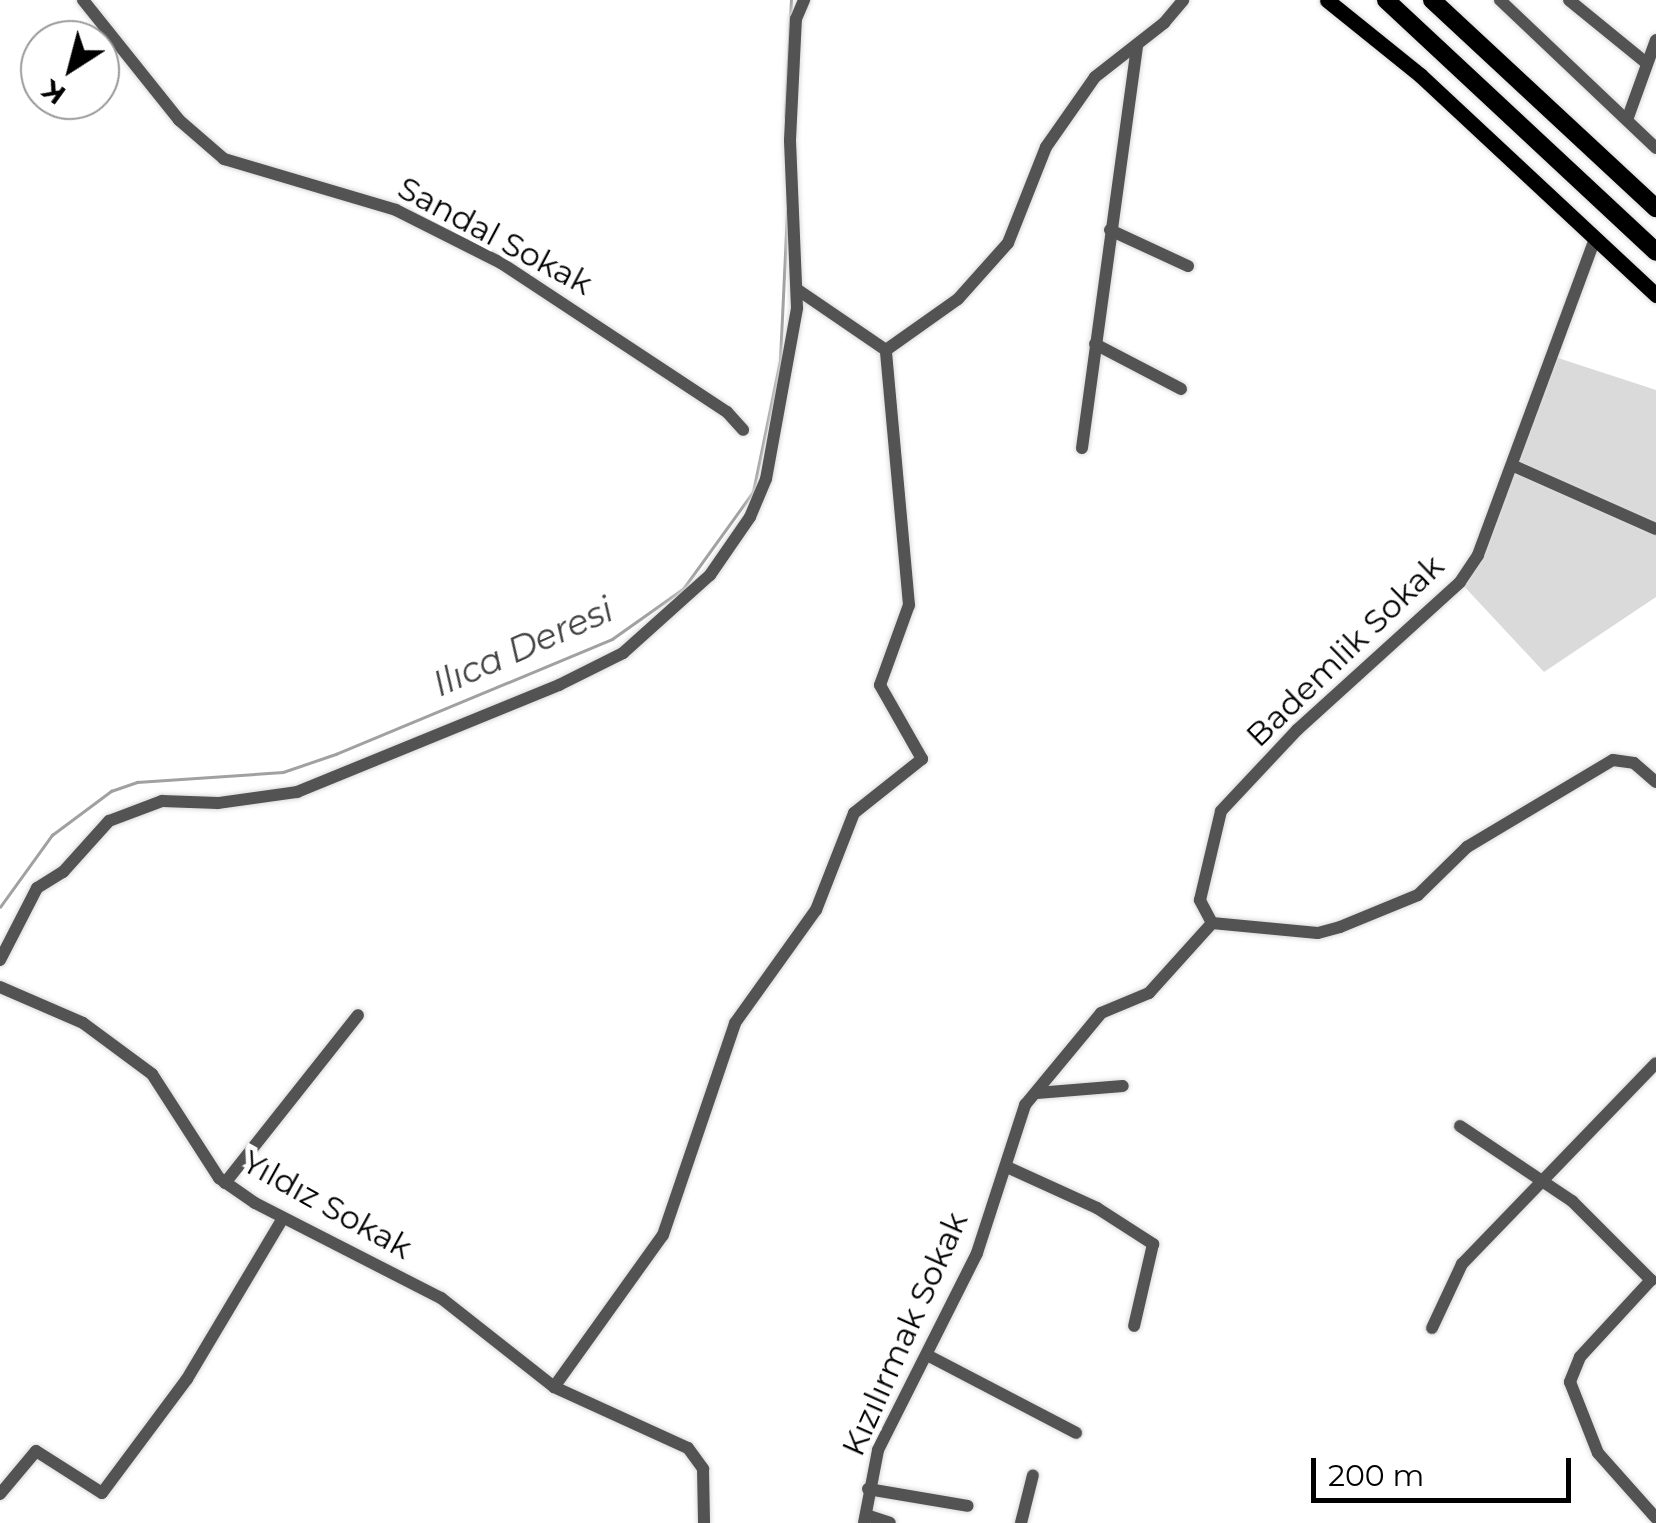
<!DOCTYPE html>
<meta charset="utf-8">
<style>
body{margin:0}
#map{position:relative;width:1656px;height:1523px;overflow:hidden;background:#fff;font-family:Montserrat,sans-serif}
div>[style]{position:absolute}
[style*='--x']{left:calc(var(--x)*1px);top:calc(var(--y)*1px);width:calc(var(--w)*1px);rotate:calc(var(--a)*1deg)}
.green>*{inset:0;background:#dadada}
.stream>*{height:2.5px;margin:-1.25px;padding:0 1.25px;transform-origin:1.25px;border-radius:1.25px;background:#a1a1a1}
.roads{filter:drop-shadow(0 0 2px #dbdbdb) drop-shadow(0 0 2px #dbdbdb)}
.minor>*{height:12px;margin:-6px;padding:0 6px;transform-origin:6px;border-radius:6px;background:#535353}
.major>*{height:15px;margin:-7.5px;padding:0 7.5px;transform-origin:7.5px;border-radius:7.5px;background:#000}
.highway>*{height:18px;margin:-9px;padding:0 9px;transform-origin:9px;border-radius:9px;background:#000}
span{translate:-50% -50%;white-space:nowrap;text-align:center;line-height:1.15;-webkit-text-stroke:10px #fff;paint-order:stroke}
.street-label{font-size:32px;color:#000}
.water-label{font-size:35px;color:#424242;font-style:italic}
.north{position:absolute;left:20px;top:20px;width:100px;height:100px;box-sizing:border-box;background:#fff;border:2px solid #999;border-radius:50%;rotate:216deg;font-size:28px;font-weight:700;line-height:40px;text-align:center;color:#000}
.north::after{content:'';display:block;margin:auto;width:35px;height:45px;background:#000;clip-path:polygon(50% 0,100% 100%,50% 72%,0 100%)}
.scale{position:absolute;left:1311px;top:1458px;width:260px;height:45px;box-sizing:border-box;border:5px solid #000;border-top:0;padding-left:12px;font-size:30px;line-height:35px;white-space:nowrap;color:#000;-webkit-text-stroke:8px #fff;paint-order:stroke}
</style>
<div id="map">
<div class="green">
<div style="clip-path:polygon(1552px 356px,1656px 390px,1656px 597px,1544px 672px,1460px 582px,1478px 555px)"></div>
</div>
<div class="stream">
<div style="--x:785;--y:118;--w:118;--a:-87.1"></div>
<div style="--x:0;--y:907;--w:89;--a:-54.2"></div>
<div style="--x:52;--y:835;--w:74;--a:-36.7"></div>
<div style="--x:111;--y:791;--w:28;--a:-19"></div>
<div style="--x:137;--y:782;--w:146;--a:-3.9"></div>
<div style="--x:283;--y:772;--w:56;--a:-18.8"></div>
<div style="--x:336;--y:754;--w:299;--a:-22.6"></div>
<div style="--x:612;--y:639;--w:87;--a:-35.2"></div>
<div style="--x:683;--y:589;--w:120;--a:-54.2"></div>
<div style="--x:753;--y:492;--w:135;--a:-78.4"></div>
<div style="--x:780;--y:360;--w:149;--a:-87.3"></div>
</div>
<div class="roads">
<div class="minor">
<div style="--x:83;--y:0;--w:154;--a:51.3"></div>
<div style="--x:179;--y:120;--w:60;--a:40.9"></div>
<div style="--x:224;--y:159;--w:179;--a:16.5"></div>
<div style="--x:396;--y:210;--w:118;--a:26.8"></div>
<div style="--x:501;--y:263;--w:271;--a:33.4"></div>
<div style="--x:727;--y:412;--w:24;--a:48"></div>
<div style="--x:1500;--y:0;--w:215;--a:43.5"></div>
<div style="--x:1569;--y:0;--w:98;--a:39.2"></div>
<div style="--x:1627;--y:120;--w:85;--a:-70.1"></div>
<div style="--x:1110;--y:230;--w:86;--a:24.8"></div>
<div style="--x:798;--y:290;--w:107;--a:34.3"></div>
<div style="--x:1095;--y:344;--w:97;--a:27.6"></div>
<div style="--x:1082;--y:448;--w:407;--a:-82.2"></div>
<div style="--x:1516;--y:467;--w:153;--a:23.9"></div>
<div style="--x:1212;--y:923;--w:26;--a:-118"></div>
<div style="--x:1200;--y:900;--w:91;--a:-76.7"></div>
<div style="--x:1221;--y:811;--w:111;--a:-46.8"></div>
<div style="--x:1297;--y:730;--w:220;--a:-42.2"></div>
<div style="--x:1460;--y:582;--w:32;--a:-56"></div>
<div style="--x:1478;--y:555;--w:338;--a:-69.7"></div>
<div style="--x:0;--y:960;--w:81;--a:-62.8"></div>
<div style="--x:37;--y:888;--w:31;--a:-32"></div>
<div style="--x:63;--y:872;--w:69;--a:-48"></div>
<div style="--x:109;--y:821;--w:57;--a:-20.7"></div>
<div style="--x:162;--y:801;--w:56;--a:2"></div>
<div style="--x:218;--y:803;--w:80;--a:-7.9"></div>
<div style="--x:297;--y:792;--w:283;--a:-22.2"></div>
<div style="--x:559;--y:685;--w:72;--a:-26.6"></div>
<div style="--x:623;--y:653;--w:117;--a:-41.9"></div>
<div style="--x:710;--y:575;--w:70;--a:-55.4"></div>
<div style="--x:750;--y:517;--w:41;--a:-67.2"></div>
<div style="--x:766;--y:479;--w:174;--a:-79.7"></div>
<div style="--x:797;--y:308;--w:168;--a:-92.4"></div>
<div style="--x:790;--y:140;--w:121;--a:-87.2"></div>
<div style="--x:796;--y:19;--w:21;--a:-67"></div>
<div style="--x:0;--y:987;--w:90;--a:23.4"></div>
<div style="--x:83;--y:1023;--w:86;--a:36.5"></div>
<div style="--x:152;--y:1074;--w:124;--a:57.2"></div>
<div style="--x:219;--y:1178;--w:44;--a:34.8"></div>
<div style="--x:255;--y:1203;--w:209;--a:27.1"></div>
<div style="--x:441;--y:1298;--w:144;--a:38.2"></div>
<div style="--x:554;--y:1387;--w:147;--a:24.5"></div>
<div style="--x:688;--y:1448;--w:26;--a:54"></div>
<div style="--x:703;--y:1469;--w:54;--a:88.9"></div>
<div style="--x:1037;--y:1093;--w:86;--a:-4.7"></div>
<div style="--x:1460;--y:1126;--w:135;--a:33.8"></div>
<div style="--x:1572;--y:1201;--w:112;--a:45"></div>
<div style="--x:1651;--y:1280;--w:105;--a:132.7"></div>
<div style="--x:1580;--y:1357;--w:27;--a:112"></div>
<div style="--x:1570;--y:1382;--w:76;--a:68.5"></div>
<div style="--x:1598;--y:1453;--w:87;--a:48.3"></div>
<div style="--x:1007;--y:1167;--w:99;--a:24.5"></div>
<div style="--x:1097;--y:1208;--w:67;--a:32.7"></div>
<div style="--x:1153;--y:1244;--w:84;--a:103"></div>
<div style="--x:225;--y:1183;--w:214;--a:-51.6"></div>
<div style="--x:1432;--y:1328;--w:71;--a:-64.9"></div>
<div style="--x:1462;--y:1264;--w:279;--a:-46"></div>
<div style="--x:929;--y:1356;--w:166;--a:27.6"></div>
<div style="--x:554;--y:1387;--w:187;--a:-54.4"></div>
<div style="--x:663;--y:1235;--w:224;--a:-71.2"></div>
<div style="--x:735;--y:1023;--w:139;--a:-54.4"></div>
<div style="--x:816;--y:910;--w:104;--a:-68.6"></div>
<div style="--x:854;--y:813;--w:87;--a:-38.5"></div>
<div style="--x:922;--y:759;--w:85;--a:-119.6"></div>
<div style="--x:880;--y:685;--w:85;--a:-70.1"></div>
<div style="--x:909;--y:605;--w:256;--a:-95.2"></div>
<div style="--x:886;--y:350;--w:88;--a:-35.3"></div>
<div style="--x:958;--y:299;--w:75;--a:-48.2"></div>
<div style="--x:1008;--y:243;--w:103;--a:-68.4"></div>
<div style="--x:1046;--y:147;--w:85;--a:-55"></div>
<div style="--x:1095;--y:77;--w:88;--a:-38"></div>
<div style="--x:1164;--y:23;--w:30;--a:-50"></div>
<div style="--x:868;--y:1489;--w:101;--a:9.6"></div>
<div style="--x:0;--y:1494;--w:56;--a:-50.1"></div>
<div style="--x:36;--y:1451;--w:78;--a:32.5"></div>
<div style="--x:102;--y:1493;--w:142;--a:-53.3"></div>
<div style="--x:187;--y:1379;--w:187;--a:-59.2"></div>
<div style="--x:866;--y:1515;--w:25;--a:18"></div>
<div style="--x:864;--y:1523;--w:74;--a:-79.1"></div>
<div style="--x:878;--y:1450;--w:220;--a:-63.3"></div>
<div style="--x:977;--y:1253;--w:156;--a:-72"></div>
<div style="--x:1025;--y:1105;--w:119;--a:-50.4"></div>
<div style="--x:1101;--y:1013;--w:52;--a:-22.6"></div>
<div style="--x:1149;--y:993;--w:94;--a:-48"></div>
<div style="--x:1212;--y:923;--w:106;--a:5.4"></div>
<div style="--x:1318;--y:933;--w:23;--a:-15"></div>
<div style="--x:1340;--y:927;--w:84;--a:-22.3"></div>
<div style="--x:1418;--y:895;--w:69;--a:-44.4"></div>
<div style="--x:1467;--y:847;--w:170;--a:-30.8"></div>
<div style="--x:1613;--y:760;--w:21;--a:8"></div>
<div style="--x:1634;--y:763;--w:29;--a:41"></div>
<div style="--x:1021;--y:1523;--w:49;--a:-76"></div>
</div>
<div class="major">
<div style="--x:1327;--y:0;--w:119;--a:38.9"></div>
<div style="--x:1420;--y:75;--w:323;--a:43"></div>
</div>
<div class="highway">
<div style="--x:1386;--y:0;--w:369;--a:43"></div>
<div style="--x:1432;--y:0;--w:306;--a:42.9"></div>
</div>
</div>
<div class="street-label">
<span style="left:495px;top:236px;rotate:28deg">Sandal Sokak</span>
<span style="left:1345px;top:651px;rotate:-44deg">Bademlik Sokak</span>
<span style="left:327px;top:1205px;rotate:29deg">Yıldız Sokak</span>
<span style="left:905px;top:1334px;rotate:-66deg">Kızılırmak Sokak</span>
</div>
<div class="water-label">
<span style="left:523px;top:647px;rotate:-24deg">Ilıca Deresi</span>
</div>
<div class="north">K</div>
<div class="scale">200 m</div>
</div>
